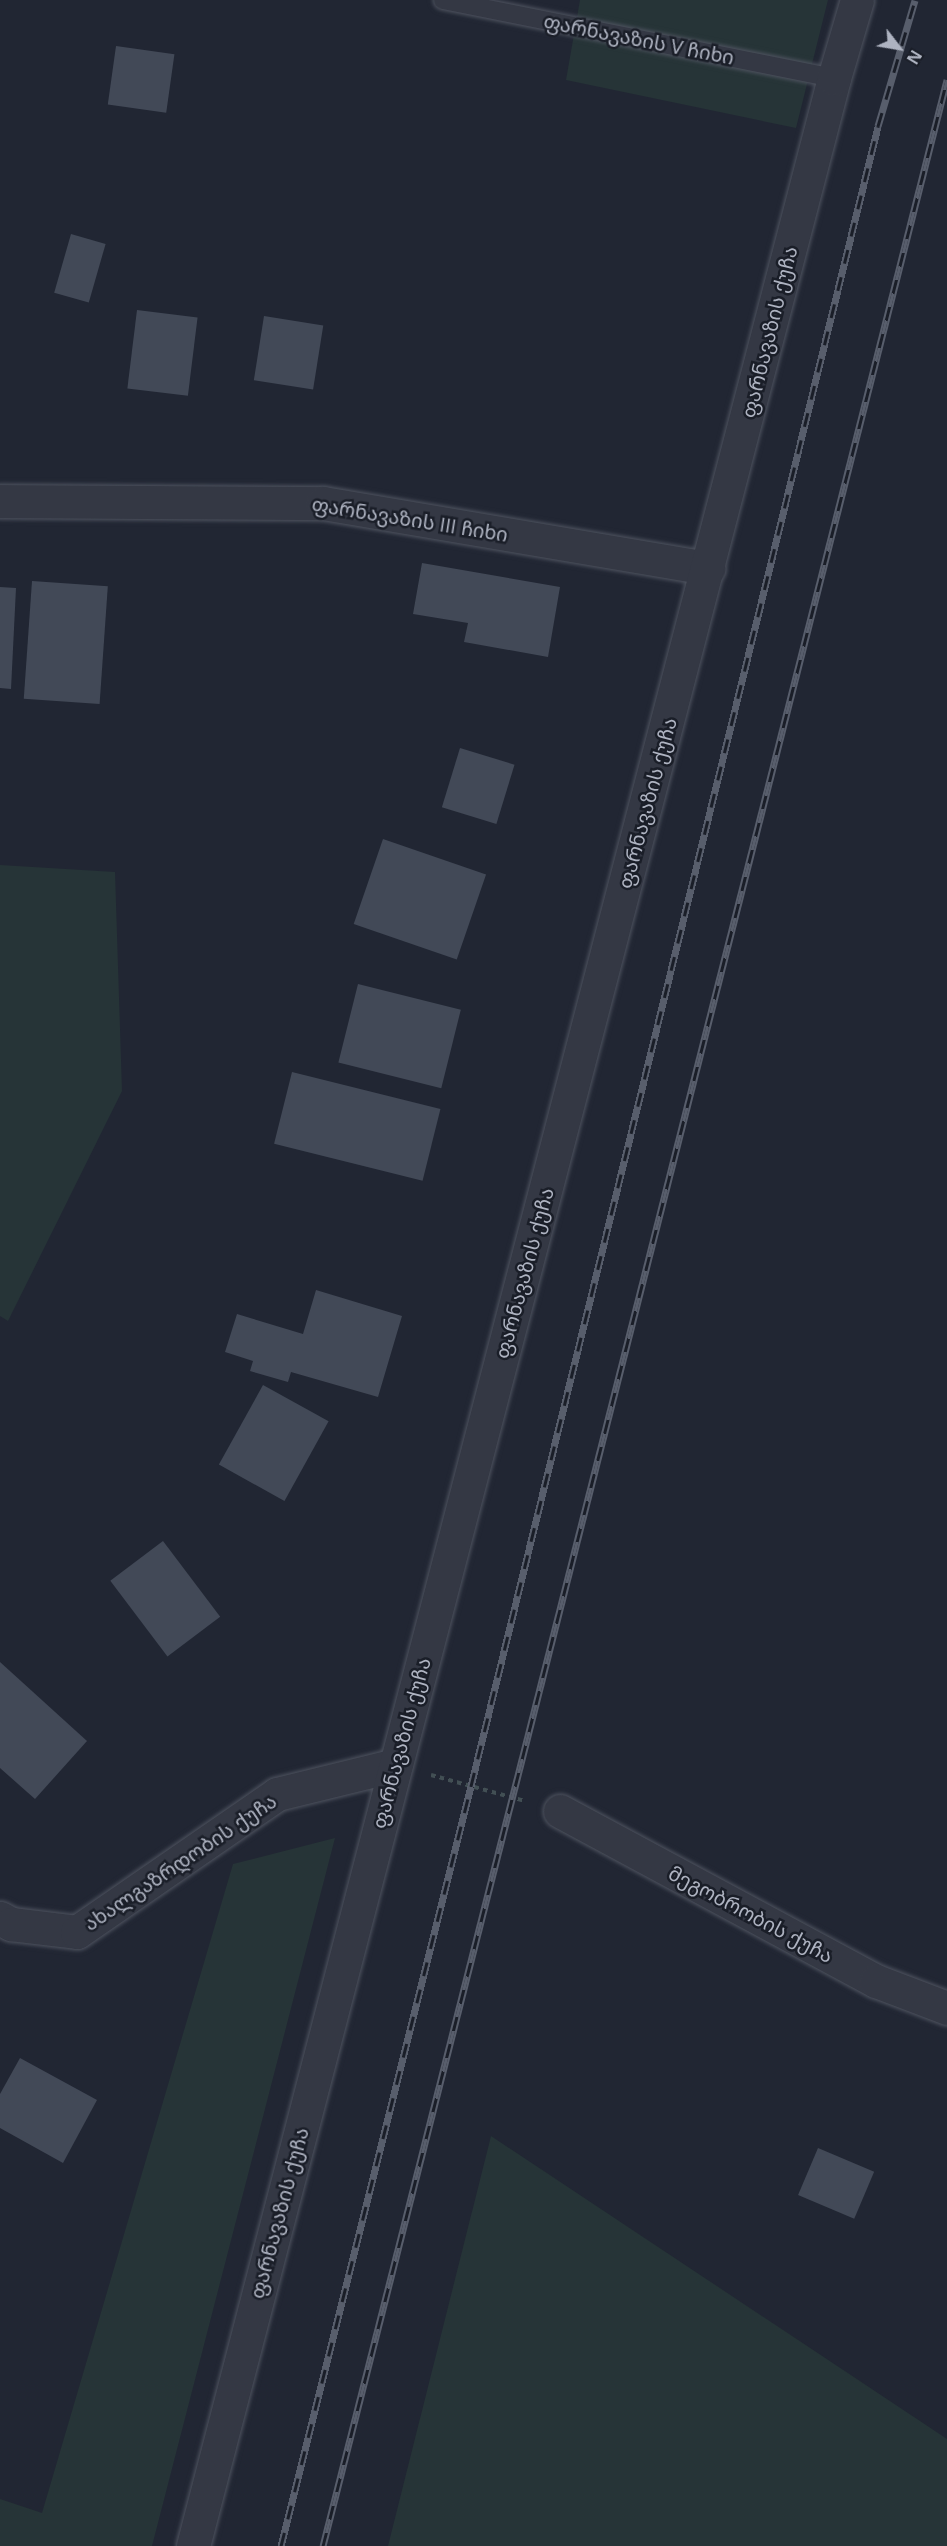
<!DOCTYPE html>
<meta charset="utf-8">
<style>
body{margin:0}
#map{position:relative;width:947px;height:2546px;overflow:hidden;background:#212633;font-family:"Open Sans","Noto Sans Georgian",sans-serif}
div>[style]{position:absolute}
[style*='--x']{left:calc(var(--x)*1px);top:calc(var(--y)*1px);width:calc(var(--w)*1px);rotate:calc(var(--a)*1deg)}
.green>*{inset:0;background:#263437}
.building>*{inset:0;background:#424957;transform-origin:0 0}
.path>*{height:4px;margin-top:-2px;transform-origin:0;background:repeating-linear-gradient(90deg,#424f54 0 4.5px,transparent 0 9px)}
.roads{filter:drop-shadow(0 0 2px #4e535f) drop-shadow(0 0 2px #4e535f)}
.lane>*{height:18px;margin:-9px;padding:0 9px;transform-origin:9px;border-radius:9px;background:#343844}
.street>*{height:33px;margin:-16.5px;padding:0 16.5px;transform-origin:16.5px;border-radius:16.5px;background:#343844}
.rail>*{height:7px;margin-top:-3.5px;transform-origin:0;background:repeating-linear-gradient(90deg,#1a1e28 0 14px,#585e6c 0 28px);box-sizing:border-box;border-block:2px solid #585e6c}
span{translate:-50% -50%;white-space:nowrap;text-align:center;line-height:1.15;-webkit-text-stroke:5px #1a1e28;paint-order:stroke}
.street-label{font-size:20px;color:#aeb3c1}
.north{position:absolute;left:869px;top:18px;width:60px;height:60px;-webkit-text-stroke:4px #1a1e28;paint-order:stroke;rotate:121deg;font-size:16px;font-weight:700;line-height:24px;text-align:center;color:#aeb3c1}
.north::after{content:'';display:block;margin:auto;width:21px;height:27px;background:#aeb3c1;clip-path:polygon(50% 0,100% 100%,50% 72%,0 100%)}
</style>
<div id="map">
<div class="green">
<div style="clip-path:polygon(580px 0,828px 0,796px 128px,566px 80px)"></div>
<div style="clip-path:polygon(0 865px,115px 872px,122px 1091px,8px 1321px,0 1316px)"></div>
<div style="clip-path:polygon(335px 1838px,152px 2546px,0 2546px,0 2499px,42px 2513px,233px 1864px)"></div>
<div style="clip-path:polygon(491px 2136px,947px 2439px,947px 2546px,388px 2546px)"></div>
</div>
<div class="building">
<div style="left:116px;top:46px;width:59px;height:59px;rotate:8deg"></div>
<div style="left:71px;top:234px;width:36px;height:61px;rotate:16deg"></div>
<div style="left:137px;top:310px;width:61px;height:79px;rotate:7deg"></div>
<div style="left:264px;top:316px;width:60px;height:65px;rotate:9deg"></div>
<div style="clip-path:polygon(422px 563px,560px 587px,548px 657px,464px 642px,468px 623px,413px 614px)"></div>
<div style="left:32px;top:581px;width:76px;height:118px;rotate:4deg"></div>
<div style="clip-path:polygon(0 587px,16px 588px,11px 689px,0 688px)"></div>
<div style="left:460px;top:748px;width:57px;height:62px;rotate:17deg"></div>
<div style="left:383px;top:839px;width:109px;height:90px;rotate:19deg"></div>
<div style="left:358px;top:984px;width:106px;height:81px;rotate:14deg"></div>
<div style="left:292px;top:1072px;width:153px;height:74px;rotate:14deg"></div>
<div style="clip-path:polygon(316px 1290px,402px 1316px,378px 1397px,291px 1372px,288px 1382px,250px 1371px,253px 1361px,225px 1352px,237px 1314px,303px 1334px)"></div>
<div style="left:263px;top:1385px;width:75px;height:91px;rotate:29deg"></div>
<div style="left:163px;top:1541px;width:95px;height:66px;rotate:53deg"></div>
<div style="clip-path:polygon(0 1662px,87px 1741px,35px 1799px,0 1768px)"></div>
<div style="clip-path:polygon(20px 2058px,97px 2100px,63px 2163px,0 2128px,0 2094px)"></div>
<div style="left:818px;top:2148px;width:61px;height:51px;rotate:23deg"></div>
</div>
<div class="path">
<div style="--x:431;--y:1775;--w:98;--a:15.5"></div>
</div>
<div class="roads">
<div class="lane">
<div style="--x:443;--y:0;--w:399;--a:11.3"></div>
</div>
<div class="street">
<div style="--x:0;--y:501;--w:323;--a:0.4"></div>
<div style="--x:323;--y:503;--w:391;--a:9.6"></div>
<div style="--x:560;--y:1811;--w:359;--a:28.3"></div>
<div style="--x:876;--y:1981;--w:76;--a:20.8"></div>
<div style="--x:0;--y:1918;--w:13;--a:29"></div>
<div style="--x:11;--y:1924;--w:66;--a:6.9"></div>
<div style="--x:77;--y:1932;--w:243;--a:-34.6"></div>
<div style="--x:277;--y:1794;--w:122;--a:-13.8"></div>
<div style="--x:193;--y:2546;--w:2550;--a:-75.44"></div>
<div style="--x:834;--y:78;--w:81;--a:-73.6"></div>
</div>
</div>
<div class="rail">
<div style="--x:281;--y:2546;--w:783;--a:-75.96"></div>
<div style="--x:471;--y:1786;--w:1709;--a:-76.22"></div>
<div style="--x:878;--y:126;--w:131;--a:-73.6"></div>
<div style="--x:323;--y:2546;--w:2544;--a:-75.8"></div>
</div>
<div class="street-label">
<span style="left:639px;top:39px;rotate:11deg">ფარნავაზის V ჩიხი</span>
<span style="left:769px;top:332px;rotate:-76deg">ფარნავაზის ქუჩა</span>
<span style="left:410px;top:519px;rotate:9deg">ფარნავაზის III ჩიხი</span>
<span style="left:647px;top:803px;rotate:-75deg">ფარნავაზის ქუჩა</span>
<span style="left:524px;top:1273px;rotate:-75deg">ფარნავაზის ქუჩა</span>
<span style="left:401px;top:1743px;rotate:-75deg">ფარნავაზის ქუჩა</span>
<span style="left:180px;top:1862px;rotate:-34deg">ახალგაზრდობის ქუჩა</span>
<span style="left:751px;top:1914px;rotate:28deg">მეგობრობის ქუჩა</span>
<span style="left:279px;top:2213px;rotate:-75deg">ფარნავაზის ქუჩა</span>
</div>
<div class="north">N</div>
</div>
